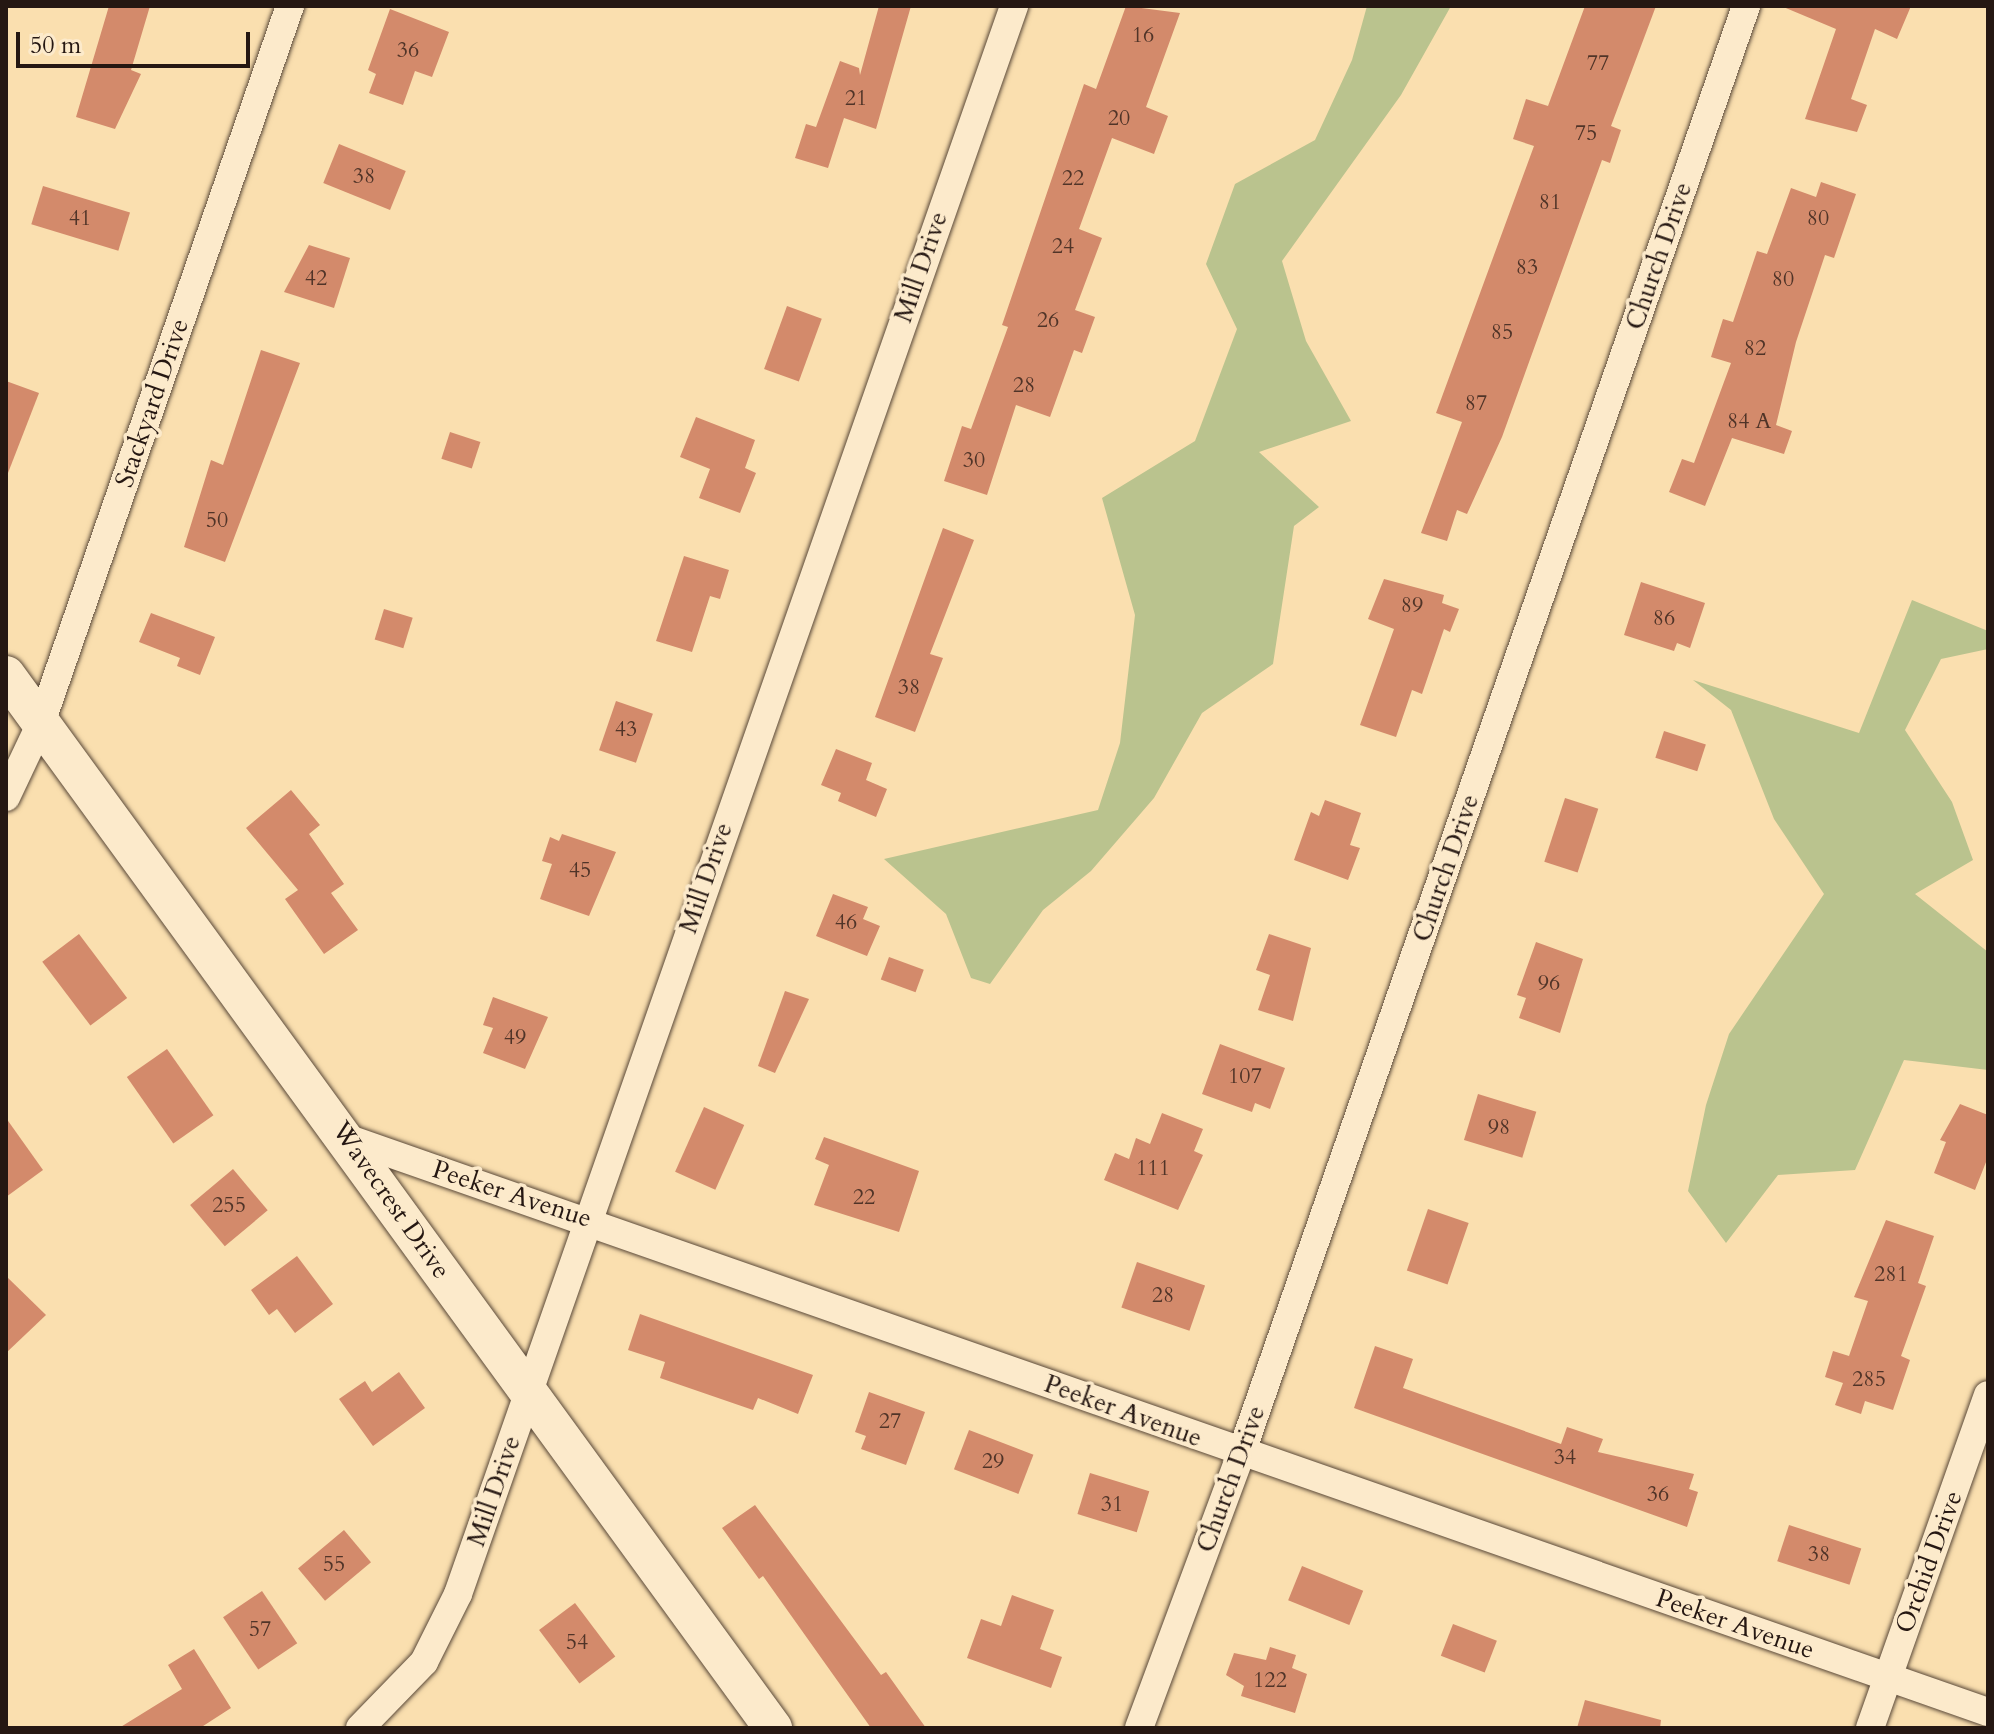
<!DOCTYPE html>
<style>
body{margin:0}
#map{position:relative;width:1994px;height:1734px;overflow:hidden;background:#fadfaf;font-family:Cardo,serif}
div>[style]{position:absolute}
[style*='--x']{left:calc(var(--x)*1px);top:calc(var(--y)*1px);width:calc(var(--w)*1px);rotate:calc(var(--a)*1deg)}
.green>*{inset:0;background:#bac38e}
.building>*{inset:0;background:#d38a6b;transform-origin:0 0}
.roads{filter:drop-shadow(0 0 2px #5a4939) drop-shadow(0 0 2px #5a4939)}
.street>*{height:28px;margin:-14px;padding:0 14px;transform-origin:14px;border-radius:14px;background:#fceacb}
.secondary>*{height:38px;margin:-19px;padding:0 19px;transform-origin:19px;border-radius:19px;background:#fceacb}
span{translate:-50% -50%;white-space:nowrap;text-align:center;line-height:1.15;-webkit-text-stroke:7px #fceacb;paint-order:stroke}
.number-label{font-size:22px;color:#503428}
.number-label span{-webkit-text-stroke-width:0}
.street-label{font-size:26px;color:#251712}
.frame{position:absolute;inset:0;border:8px solid #251712;pointer-events:none}
.scale{position:absolute;left:16px;top:32px;width:234px;height:36px;box-sizing:border-box;border:4px solid #251712;border-top:0;padding-left:10px;font-size:24px;line-height:28px;white-space:nowrap;color:#251712;-webkit-text-stroke:6px #fceacb;paint-order:stroke}
</style>
<div id="map">
<div class="green">
<div style="clip-path:polygon(1367px 6px,1451px 6px,1401px 95px,1282px 261px,1306px 341px,1351px 421px,1259px 452px,1319px 507px,1294px 526px,1273px 664px,1202px 713px,1154px 798px,1091px 871px,1043px 910px,990px 984px,971px 978px,946px 914px,884px 859px,1098px 810px,1120px 743px,1135px 615px,1102px 498px,1195px 441px,1237px 329px,1206px 264px,1235px 184px,1315px 140px,1352px 60px)"></div>
<div style="clip-path:polygon(1912px 600px,1988px 631px,1988px 649px,1941px 659px,1905px 730px,1952px 802px,1973px 860px,1915px 894px,1988px 952px,1988px 1070px,1904px 1060px,1855px 1170px,1778px 1175px,1726px 1243px,1688px 1191px,1706px 1105px,1729px 1034px,1824px 894px,1774px 819px,1731px 710px,1693px 680px,1859px 733px)"></div>
</div>
<div class="building">
<div style="clip-path:polygon(109px 6px,150px 6px,131px 70px,141px 74px,115px 129px,76px 117px)"></div>
<div style="clip-path:polygon(879px 6px,911px 6px,876px 129px,844px 118px,828px 168px,795px 158px,806px 124px,816px 127px,840px 61px,859px 68px,860px 75px)"></div>
<div style="clip-path:polygon(1126px 6px,1180px 13px,1146px 107px,1168px 116px,1154px 154px,1112px 138px,1079px 229px,1102px 238px,1075px 310px,1095px 317px,1082px 353px,1074px 350px,1050px 417px,1016px 405px,987px 495px,944px 481px,962px 426px,971px 429px,1008px 327px,1002px 325px,1084px 84px,1096px 89px)"></div>
<div style="clip-path:polygon(1585px 6px,1656px 6px,1611px 126px,1621px 130px,1610px 163px,1602px 160px,1502px 437px,1467px 514px,1457px 510px,1447px 541px,1421px 533px,1462px 422px,1436px 413px,1534px 146px,1513px 139px,1526px 99px,1548px 106px)"></div>
<div style="clip-path:polygon(1781px 6px,1911px 6px,1897px 39px,1875px 29px,1851px 99px,1867px 105px,1857px 132px,1805px 119px,1836px 29px)"></div>
<div style="clip-path:polygon(390px 9px,449px 32px,432px 77px,415px 71px,403px 105px,369px 93px,376px 74px,368px 70px)"></div>
<div style="left:339px;top:144px;width:72px;height:42px;rotate:22deg"></div>
<div style="clip-path:polygon(1821px 182px,1856px 194px,1834px 258px,1825px 255px,1796px 342px,1776px 425px,1792px 431px,1784px 454px,1732px 438px,1705px 506px,1669px 492px,1682px 459px,1694px 463px,1731px 363px,1711px 357px,1723px 319px,1733px 322px,1757px 251px,1767px 254px,1791px 188px,1816px 197px)"></div>
<div style="left:43px;top:186px;width:91px;height:40px;rotate:17deg"></div>
<div style="clip-path:polygon(309px 245px,350px 258px,334px 308px,284px 292px)"></div>
<div style="left:787px;top:306px;width:37px;height:67px;rotate:20deg"></div>
<div style="clip-path:polygon(261px 350px,300px 363px,225px 562px,184px 547px,211px 460px,223px 465px)"></div>
<div style="clip-path:polygon(6px 381px,39px 393px,8px 473px,6px 473px)"></div>
<div style="clip-path:polygon(696px 417px,755px 440px,745px 468px,756px 473px,740px 513px,699px 498px,710px 469px,680px 457px)"></div>
<div style="left:450px;top:432px;width:32px;height:28px;rotate:18deg"></div>
<div style="clip-path:polygon(943px 528px,974px 540px,930px 654px,943px 658px,915px 732px,875px 717px)"></div>
<div style="clip-path:polygon(684px 556px,729px 570px,720px 599px,710px 596px,692px 652px,656px 641px)"></div>
<div style="clip-path:polygon(1384px 579px,1444px 595px,1442px 603px,1459px 609px,1450px 632px,1444px 629px,1422px 694px,1412px 690px,1396px 737px,1360px 725px,1394px 629px,1368px 619px)"></div>
<div style="clip-path:polygon(1641px 582px,1705px 603px,1690px 648px,1677px 643px,1674px 651px,1624px 635px)"></div>
<div style="left:384px;top:609px;width:30px;height:32px;rotate:17deg"></div>
<div style="clip-path:polygon(151px 613px,215px 637px,200px 675px,177px 666px,180px 658px,139px 642px)"></div>
<div style="left:616px;top:701px;width:39px;height:52px;rotate:19deg"></div>
<div style="left:1664px;top:731px;width:44px;height:28px;rotate:18deg"></div>
<div style="clip-path:polygon(836px 749px,872px 763px,866px 780px,887px 789px,876px 817px,838px 801px,841px 793px,821px 785px)"></div>
<div style="clip-path:polygon(291px 790px,320px 825px,309px 834px,344px 884px,331px 893px,358px 930px,324px 954px,285px 899px,298px 890px,246px 828px)"></div>
<div style="left:1565px;top:798px;width:35px;height:67px;rotate:18deg"></div>
<div style="clip-path:polygon(1325px 800px,1361px 813px,1350px 845px,1360px 848px,1348px 880px,1294px 860px,1311px 812px,1319px 816px)"></div>
<div style="clip-path:polygon(562px 834px,616px 852px,589px 916px,540px 899px,552px 864px,542px 861px,550px 837px,559px 841px)"></div>
<div style="clip-path:polygon(833px 894px,868px 907px,863px 919px,880px 926px,867px 956px,816px 936px)"></div>
<div style="left:79px;top:934px;width:80px;height:46px;rotate:53deg"></div>
<div style="clip-path:polygon(1269px 934px,1311px 948px,1293px 1021px,1258px 1010px,1270px 975px,1256px 970px)"></div>
<div style="clip-path:polygon(1536px 942px,1583px 959px,1560px 1033px,1519px 1018px,1526px 998px,1517px 995px)"></div>
<div style="left:889px;top:957px;width:37px;height:24px;rotate:20deg"></div>
<div style="clip-path:polygon(785px 991px,809px 999px,775px 1073px,758px 1066px)"></div>
<div style="clip-path:polygon(493px 997px,548px 1017px,525px 1069px,483px 1053px,493px 1028px,483px 1025px)"></div>
<div style="clip-path:polygon(1220px 1044px,1285px 1068px,1270px 1109px,1255px 1103px,1252px 1112px,1202px 1094px)"></div>
<div style="left:167px;top:1049px;width:81px;height:49px;rotate:55deg"></div>
<div style="left:1478px;top:1094px;width:61px;height:48px;rotate:17deg"></div>
<div style="clip-path:polygon(1960px 1104px,1988px 1115px,1988px 1157px,1975px 1190px,1934px 1173px,1946px 1142px,1940px 1140px)"></div>
<div style="left:704px;top:1107px;width:44px;height:71px;rotate:24deg"></div>
<div style="clip-path:polygon(1162px 1113px,1203px 1129px,1194px 1151px,1203px 1155px,1178px 1210px,1104px 1180px,1115px 1153px,1129px 1159px,1136px 1138px,1150px 1144px)"></div>
<div style="clip-path:polygon(6px 1118px,43px 1170px,6px 1197px)"></div>
<div style="clip-path:polygon(824px 1137px,919px 1171px,899px 1232px,814px 1205px,829px 1165px,815px 1159px)"></div>
<div style="left:233px;top:1169px;width:54px;height:56px;rotate:50deg"></div>
<div style="left:1428px;top:1209px;width:43px;height:65px;rotate:19deg"></div>
<div style="clip-path:polygon(1886px 1220px,1934px 1236px,1918px 1283px,1926px 1286px,1901px 1356px,1910px 1360px,1893px 1410px,1865px 1401px,1861px 1414px,1835px 1405px,1843px 1383px,1825px 1377px,1833px 1351px,1849px 1356px,1868px 1301px,1854px 1297px)"></div>
<div style="clip-path:polygon(297px 1256px,333px 1304px,295px 1333px,277px 1309px,269px 1315px,251px 1290px)"></div>
<div style="left:1137px;top:1262px;width:72px;height:48px;rotate:19deg"></div>
<div style="clip-path:polygon(6px 1276px,46px 1315px,6px 1353px)"></div>
<div style="clip-path:polygon(640px 1314px,813px 1375px,798px 1414px,758px 1398px,753px 1410px,660px 1378px,665px 1362px,628px 1350px)"></div>
<div style="clip-path:polygon(1375px 1346px,1413px 1359px,1403px 1388px,1561px 1444px,1567px 1427px,1603px 1439px,1598px 1452px,1694px 1474px,1689px 1489px,1698px 1492px,1687px 1527px,1354px 1408px)"></div>
<div style="clip-path:polygon(399px 1372px,425px 1408px,373px 1446px,339px 1399px,365px 1381px,372px 1392px)"></div>
<div style="clip-path:polygon(869px 1392px,925px 1412px,906px 1465px,861px 1449px,866px 1436px,855px 1432px)"></div>
<div style="left:969px;top:1430px;width:69px;height:42px;rotate:21deg"></div>
<div style="left:1090px;top:1473px;width:62px;height:43px;rotate:17deg"></div>
<div style="clip-path:polygon(755px 1505px,881px 1675px,886px 1672px,926px 1728px,871px 1728px,763px 1576px,759px 1579px,722px 1528px)"></div>
<div style="left:1789px;top:1525px;width:76px;height:38px;rotate:18deg"></div>
<div style="left:344px;top:1530px;width:42px;height:60px;rotate:50deg"></div>
<div style="left:1302px;top:1566px;width:66px;height:37px;rotate:22deg"></div>
<div style="left:262px;top:1591px;width:63px;height:47px;rotate:56deg"></div>
<div style="clip-path:polygon(1012px 1595px,1054px 1610px,1040px 1649px,1062px 1657px,1051px 1688px,967px 1658px,981px 1619px,1001px 1626px)"></div>
<div style="left:575px;top:1603px;width:67px;height:45px;rotate:53deg"></div>
<div style="left:1453px;top:1624px;width:47px;height:34px;rotate:21deg"></div>
<div style="clip-path:polygon(1270px 1647px,1296px 1655px,1292px 1668px,1307px 1674px,1295px 1713px,1241px 1696px,1244px 1686px,1226px 1675px,1234px 1653px,1266px 1660px)"></div>
<div style="clip-path:polygon(194px 1649px,231px 1708px,200px 1728px,119px 1728px,182px 1689px,168px 1665px)"></div>
<div style="clip-path:polygon(1585px 1700px,1661px 1720px,1660px 1728px,1577px 1728px)"></div>
</div>
<div class="roads">
<div class="street">
<div style="--x:6;--y:797;--w:82;--a:-64.7"></div>
<div style="--x:41;--y:723;--w:759;--a:-70.85"></div>
<div style="--x:349;--y:1139;--w:1736;--a:19.27"></div>
<div style="--x:360;--y:1728;--w:92;--a:-45.9"></div>
<div style="--x:424;--y:1662;--w:76;--a:-63.4"></div>
<div style="--x:458;--y:1594;--w:1683;--a:-70.7"></div>
<div style="--x:1139;--y:1728;--w:292;--a:-69.6"></div>
<div style="--x:1241;--y:1454;--w:1534;--a:-70.77"></div>
<div style="--x:1870;--y:1728;--w:353;--a:-70.5"></div>
</div>
<div class="secondary">
<div style="--x:6;--y:675;--w:1303;--a:53.93"></div>
</div>
</div>
<div class="number-label">
<span style="left:1143px;top:36px">16</span>
<span style="left:408px;top:51px">36</span>
<span style="left:1598px;top:64px">77</span>
<span style="left:856px;top:99px">21</span>
<span style="left:1119px;top:119px">20</span>
<span style="left:1586px;top:134px">75</span>
<span style="left:364px;top:177px">38</span>
<span style="left:1073px;top:179px">22</span>
<span style="left:1550px;top:203px">81</span>
<span style="left:80px;top:219px">41</span>
<span style="left:1818px;top:219px">80</span>
<span style="left:1063px;top:247px">24</span>
<span style="left:1527px;top:268px">83</span>
<span style="left:316px;top:279px">42</span>
<span style="left:1783px;top:280px">80</span>
<span style="left:1048px;top:321px">26</span>
<span style="left:1502px;top:333px">85</span>
<span style="left:1755px;top:349px">82</span>
<span style="left:1024px;top:386px">28</span>
<span style="left:1476px;top:404px">87</span>
<span style="left:1749px;top:422px">84 A</span>
<span style="left:974px;top:461px">30</span>
<span style="left:217px;top:521px">50</span>
<span style="left:1412px;top:606px">89</span>
<span style="left:1664px;top:619px">86</span>
<span style="left:909px;top:688px">38</span>
<span style="left:626px;top:730px">43</span>
<span style="left:580px;top:871px">45</span>
<span style="left:846px;top:923px">46</span>
<span style="left:1549px;top:984px">96</span>
<span style="left:515px;top:1038px">49</span>
<span style="left:1245px;top:1077px">107</span>
<span style="left:1499px;top:1128px">98</span>
<span style="left:1153px;top:1169px">111</span>
<span style="left:864px;top:1198px">22</span>
<span style="left:229px;top:1206px">255</span>
<span style="left:1891px;top:1275px">281</span>
<span style="left:1163px;top:1296px">28</span>
<span style="left:1869px;top:1380px">285</span>
<span style="left:890px;top:1422px">27</span>
<span style="left:1565px;top:1458px">34</span>
<span style="left:993px;top:1462px">29</span>
<span style="left:1658px;top:1495px">36</span>
<span style="left:1112px;top:1505px">31</span>
<span style="left:1819px;top:1555px">38</span>
<span style="left:334px;top:1565px">55</span>
<span style="left:260px;top:1630px">57</span>
<span style="left:577px;top:1643px">54</span>
<span style="left:1270px;top:1681px">122</span>
</div>
<div class="street-label">
<span style="left:1659px;top:256px;rotate:-71deg">Church Drive</span>
<span style="left:921px;top:267px;rotate:-71deg">Mill Drive</span>
<span style="left:152px;top:403px;rotate:-71deg">Stackyard Drive</span>
<span style="left:1446px;top:868px;rotate:-71deg">Church Drive</span>
<span style="left:706px;top:878px;rotate:-71deg">Mill Drive</span>
<span style="left:512px;top:1194px;rotate:18deg">Peeker Avenue</span>
<span style="left:391px;top:1200px;rotate:55deg">Wavecrest Drive</span>
<span style="left:1123px;top:1411px;rotate:20deg">Peeker Avenue</span>
<span style="left:1231px;top:1479px;rotate:-70deg">Church Drive</span>
<span style="left:494px;top:1491px;rotate:-71deg">Mill Drive</span>
<span style="left:1929px;top:1562px;rotate:-70deg">Orchid Drive</span>
<span style="left:1735px;top:1624px;rotate:19deg">Peeker Avenue</span>
</div>
<div class="frame"></div>
<div class="scale">50 m</div>
</div>
